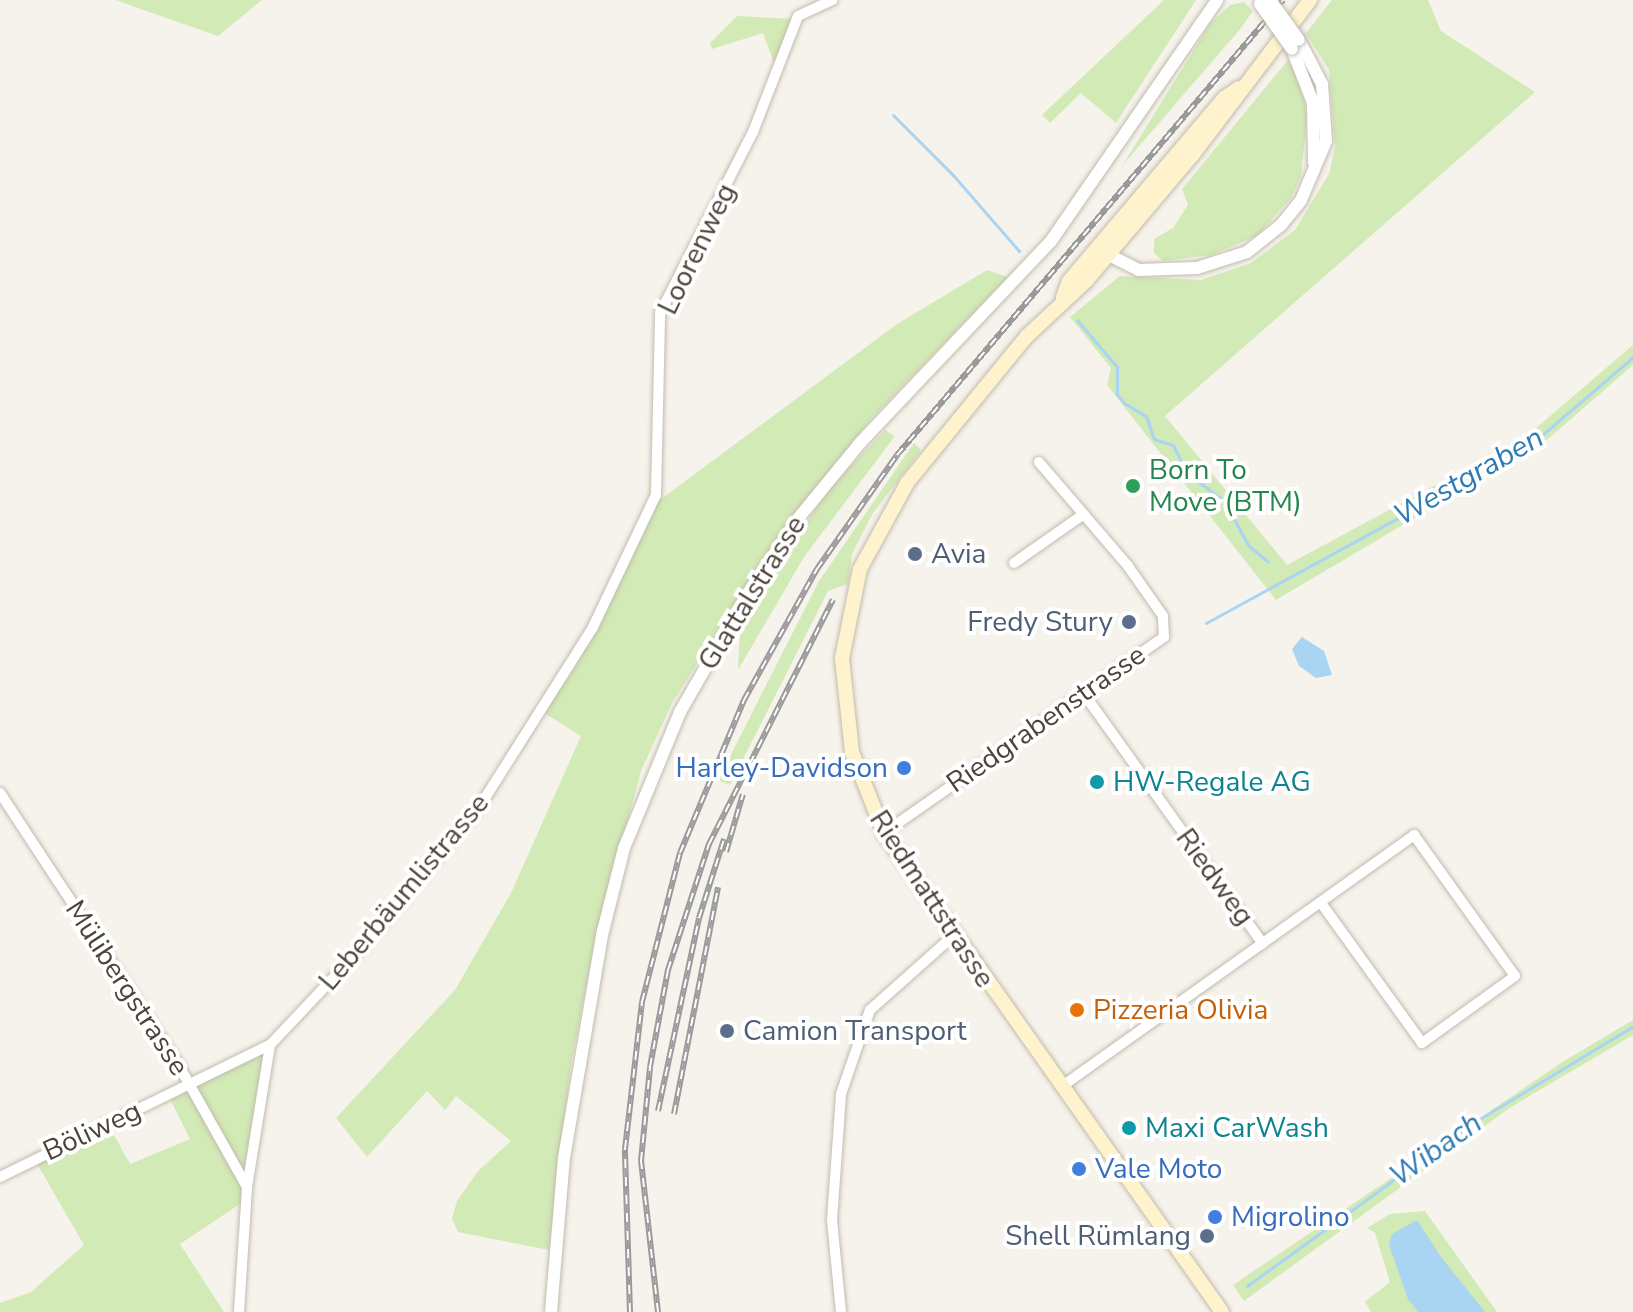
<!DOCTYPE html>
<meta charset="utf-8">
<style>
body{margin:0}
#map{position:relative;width:1633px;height:1312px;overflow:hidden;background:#f6f3ec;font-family:"Nunito Sans",sans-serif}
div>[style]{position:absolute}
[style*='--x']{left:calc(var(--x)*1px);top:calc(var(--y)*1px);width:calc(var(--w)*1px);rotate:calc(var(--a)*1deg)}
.green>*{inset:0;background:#d2eab5}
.water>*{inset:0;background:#a9d4f2}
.stream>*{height:3px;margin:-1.5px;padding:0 1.5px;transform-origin:1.5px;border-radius:1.5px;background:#a9d4f2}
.roads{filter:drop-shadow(0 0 2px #c2bbae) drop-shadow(0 0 2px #c2bbae)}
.minor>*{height:10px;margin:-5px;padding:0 5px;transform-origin:5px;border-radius:5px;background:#fff}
.tertiary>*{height:12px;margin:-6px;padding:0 6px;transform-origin:6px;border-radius:6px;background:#fff}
.secondary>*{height:14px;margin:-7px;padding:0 7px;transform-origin:7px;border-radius:7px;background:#fff3cd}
.rail>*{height:6px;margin-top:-3px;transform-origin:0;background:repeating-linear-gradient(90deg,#fff 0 9px,#9a9a9a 0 18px);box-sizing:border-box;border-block:2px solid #9a9a9a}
.bridges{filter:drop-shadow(0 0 2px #c2bbae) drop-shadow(0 0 2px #c2bbae)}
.tertiary-bridge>*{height:12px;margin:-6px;padding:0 6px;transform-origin:6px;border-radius:6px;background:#fff}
.dots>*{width:22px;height:22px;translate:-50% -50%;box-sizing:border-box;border:4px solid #fff;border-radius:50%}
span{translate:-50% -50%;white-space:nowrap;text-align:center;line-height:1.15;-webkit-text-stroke:8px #fff;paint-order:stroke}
.street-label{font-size:28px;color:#4b4439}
.leisure-label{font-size:28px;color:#27864d}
.left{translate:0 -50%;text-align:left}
.service-label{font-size:28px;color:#4e5e75}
.right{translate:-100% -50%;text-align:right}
.shop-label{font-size:28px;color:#366cbe}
.culture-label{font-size:28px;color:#0d838f}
.food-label{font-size:28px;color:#c56008}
.water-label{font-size:30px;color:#2e7ab2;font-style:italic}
</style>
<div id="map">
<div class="green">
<div style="clip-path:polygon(115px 0,262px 0,218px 36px)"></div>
<div style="clip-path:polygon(1164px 0,1196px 0,1116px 123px,1081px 93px,1050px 123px,1042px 115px)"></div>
<div style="clip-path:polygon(1332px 0,1428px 0,1441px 31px,1535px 92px,1165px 416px,1287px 565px,1528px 435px,1633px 345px,1633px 365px,1548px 439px,1276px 600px,1107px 385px,1111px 368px,1070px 317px,1120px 276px,1201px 280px,1251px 263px,1295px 230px,1329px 174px,1335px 146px,1329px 70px,1306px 33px)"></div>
<div style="clip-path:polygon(1244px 2px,1253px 11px,1241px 28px,1122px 166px,1210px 24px,1230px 5px)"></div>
<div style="clip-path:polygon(737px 16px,795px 19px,777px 71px,763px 33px,712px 49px,710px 43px)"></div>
<div style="clip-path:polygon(1288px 60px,1302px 86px,1307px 117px,1301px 177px,1291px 198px,1257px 236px,1211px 255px,1163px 261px,1154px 253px,1154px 239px,1173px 228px,1188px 205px,1182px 189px)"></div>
<div style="clip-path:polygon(987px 270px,1008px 277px,869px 421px,770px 549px,672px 703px,641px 771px,595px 941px,571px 1064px,549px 1250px,458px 1232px,452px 1219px,457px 1201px,478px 1171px,511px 1141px,456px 1096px,445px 1110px,427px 1091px,367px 1157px,336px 1118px,455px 990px,511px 893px,581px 736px,543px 712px,573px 671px,657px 502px,897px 324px)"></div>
<div style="clip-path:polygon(885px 430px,895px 436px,804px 557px,738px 670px,740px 627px,781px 559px,831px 487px)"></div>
<div style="clip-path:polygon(914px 443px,921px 450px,873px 513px,852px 554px,848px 584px,828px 591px,730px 785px,718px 780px,819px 581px)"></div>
<div style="clip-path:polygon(1633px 1020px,1633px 1035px,1511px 1107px,1244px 1301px,1233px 1285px,1564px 1061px)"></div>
<div style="clip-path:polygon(268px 1048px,243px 1202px,180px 1244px,224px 1312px,0 1312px,0 1303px,31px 1292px,84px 1245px,36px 1162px,109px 1126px,130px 1164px,190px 1139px,170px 1099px)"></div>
<div style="clip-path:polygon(1425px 1211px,1497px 1312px,1371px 1312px,1365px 1302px,1390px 1282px,1375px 1233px,1367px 1228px,1390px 1214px)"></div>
</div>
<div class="water">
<div style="clip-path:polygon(1302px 637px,1324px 651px,1332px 675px,1316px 678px,1299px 666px,1292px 649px)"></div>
<div style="clip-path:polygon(1417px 1220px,1441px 1257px,1485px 1312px,1418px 1312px,1408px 1299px,1389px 1245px,1392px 1234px)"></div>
</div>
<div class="stream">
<div style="--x:893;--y:115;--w:85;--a:45"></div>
<div style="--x:953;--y:175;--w:101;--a:49"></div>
<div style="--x:1077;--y:320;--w:62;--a:49.6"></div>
<div style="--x:1117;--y:367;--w:27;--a:90"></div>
<div style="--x:1117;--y:394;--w:11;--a:52"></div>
<div style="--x:1124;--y:403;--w:26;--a:31"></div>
<div style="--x:1146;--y:416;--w:24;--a:71"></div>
<div style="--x:1154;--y:439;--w:20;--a:18"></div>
<div style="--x:1173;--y:445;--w:30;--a:64"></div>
<div style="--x:1186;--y:472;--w:49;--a:37.6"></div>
<div style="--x:1225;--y:502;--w:49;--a:61.9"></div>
<div style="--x:1248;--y:545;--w:26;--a:40"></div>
<div style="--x:1206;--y:623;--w:367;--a:-28.7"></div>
<div style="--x:1528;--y:447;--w:138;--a:-40.6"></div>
<div style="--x:1247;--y:1286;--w:273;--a:-35.9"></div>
<div style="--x:1468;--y:1126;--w:193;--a:-31.2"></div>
</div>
<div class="roads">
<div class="minor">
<div style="--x:1014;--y:563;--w:85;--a:-35"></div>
<div style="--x:1084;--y:694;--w:307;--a:54.4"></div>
<div style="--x:0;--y:793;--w:324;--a:56.7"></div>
<div style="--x:178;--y:1064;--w:141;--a:60.7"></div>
<div style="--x:884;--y:833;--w:342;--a:-35"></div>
<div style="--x:1164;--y:637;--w:21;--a:-93"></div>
<div style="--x:1163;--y:616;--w:61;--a:-125"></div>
<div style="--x:1128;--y:566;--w:137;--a:-130.6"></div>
<div style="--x:1061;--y:1087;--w:434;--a:-35.5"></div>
<div style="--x:1414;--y:835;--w:173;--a:54.4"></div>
<div style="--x:1515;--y:976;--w:115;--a:144.2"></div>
<div style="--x:1422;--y:1043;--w:173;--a:-125.8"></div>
<div style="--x:0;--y:1177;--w:301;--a:-26.1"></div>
<div style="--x:239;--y:1312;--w:125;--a:-86.3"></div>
<div style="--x:247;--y:1187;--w:144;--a:-80.8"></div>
<div style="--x:270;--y:1045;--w:140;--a:-46.7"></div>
<div style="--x:366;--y:943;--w:178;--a:-50.2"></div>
<div style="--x:480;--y:806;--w:212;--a:-57.7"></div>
<div style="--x:593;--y:627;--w:146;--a:-64.5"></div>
<div style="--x:656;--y:495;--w:182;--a:-88.7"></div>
<div style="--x:660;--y:313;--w:203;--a:-62.8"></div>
<div style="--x:753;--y:132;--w:124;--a:-68.8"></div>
<div style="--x:798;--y:16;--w:38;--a:-25"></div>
<div style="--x:841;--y:1312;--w:92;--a:-95.6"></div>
<div style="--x:832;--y:1220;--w:126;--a:-85.9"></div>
<div style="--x:841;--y:1094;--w:89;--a:-71"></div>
<div style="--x:870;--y:1010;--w:111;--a:-41.7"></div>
</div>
<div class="tertiary">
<div style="--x:1292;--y:49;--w:58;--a:68.7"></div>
<div style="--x:1313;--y:103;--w:60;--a:89"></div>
<div style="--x:1101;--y:251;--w:42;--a:26.6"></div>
<div style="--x:1139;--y:270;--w:58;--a:-2"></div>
<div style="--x:1197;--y:268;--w:52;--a:-17.7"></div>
<div style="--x:1247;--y:252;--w:43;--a:-38.5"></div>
<div style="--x:1281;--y:225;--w:32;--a:-51"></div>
<div style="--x:1301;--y:200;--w:64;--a:-67"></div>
<div style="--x:1326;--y:141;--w:57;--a:-94"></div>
<div style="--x:1322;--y:84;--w:50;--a:-117.6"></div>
<div style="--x:551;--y:1312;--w:155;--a:-85.2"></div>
<div style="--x:564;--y:1158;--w:230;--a:-80.3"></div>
<div style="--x:603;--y:931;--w:86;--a:-75.8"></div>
<div style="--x:624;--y:848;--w:147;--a:-67.6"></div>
<div style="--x:680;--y:712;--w:135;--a:-60.2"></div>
<div style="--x:747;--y:595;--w:89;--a:-56.5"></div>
<div style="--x:796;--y:521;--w:101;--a:-50.6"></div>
<div style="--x:860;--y:443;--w:278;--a:-46.6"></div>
<div style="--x:1051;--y:241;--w:293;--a:-55.4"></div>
</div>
<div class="secondary">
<div style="--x:1063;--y:297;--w:17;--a:-69"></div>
<div style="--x:1069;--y:281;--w:240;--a:-49.7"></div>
<div style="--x:1224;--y:98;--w:18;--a:-34"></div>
<div style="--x:1222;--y:1312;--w:586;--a:-125.21"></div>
<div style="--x:884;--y:833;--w:87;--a:-111.6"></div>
<div style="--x:852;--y:752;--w:95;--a:-96.1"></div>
<div style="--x:842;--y:658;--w:91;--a:-78.6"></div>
<div style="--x:860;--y:569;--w:98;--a:-61.3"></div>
<div style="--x:907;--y:483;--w:190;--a:-50.8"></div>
<div style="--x:1027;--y:336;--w:82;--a:-43"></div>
<div style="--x:1087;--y:280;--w:166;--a:-49.9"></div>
<div style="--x:1194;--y:153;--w:192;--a:-52.8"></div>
</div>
</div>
<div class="rail">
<div style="--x:726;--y:852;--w:60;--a:-73.7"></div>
<div style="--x:658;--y:1111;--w:197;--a:-78"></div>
<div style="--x:699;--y:918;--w:83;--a:-72.4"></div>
<div style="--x:674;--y:1114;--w:231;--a:-79"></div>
<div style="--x:630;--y:1312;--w:163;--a:-91.8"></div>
<div style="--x:625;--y:1149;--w:148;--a:-83.4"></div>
<div style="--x:642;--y:1002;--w:154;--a:-75.7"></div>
<div style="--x:680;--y:853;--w:166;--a:-67.3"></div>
<div style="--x:744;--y:700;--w:150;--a:-60.9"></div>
<div style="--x:817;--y:569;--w:139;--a:-54.9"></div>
<div style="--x:897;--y:455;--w:597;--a:-49.69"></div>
<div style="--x:658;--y:1312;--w:152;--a:-96.4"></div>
<div style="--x:641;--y:1161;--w:94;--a:-84.5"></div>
<div style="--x:650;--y:1067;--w:99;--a:-79.5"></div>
<div style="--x:668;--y:970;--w:133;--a:-72"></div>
<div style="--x:709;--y:844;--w:274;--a:-63.1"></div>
</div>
<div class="bridges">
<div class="tertiary-bridge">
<div style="--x:1270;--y:0;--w:49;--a:54.1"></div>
<div style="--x:1260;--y:4;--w:55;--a:54.6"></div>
</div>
</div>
<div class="dots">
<div style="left:1133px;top:486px;background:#2e9e5b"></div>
<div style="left:915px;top:554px;background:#5c6f8a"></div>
<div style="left:1129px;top:622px;background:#5c6f8a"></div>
<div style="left:904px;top:768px;background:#3f7fe0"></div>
<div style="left:1097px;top:782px;background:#0f9aa8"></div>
<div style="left:1077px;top:1010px;background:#e8710a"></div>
<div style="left:727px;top:1031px;background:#5c6f8a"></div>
<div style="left:1129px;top:1128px;background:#0f9aa8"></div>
<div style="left:1079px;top:1169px;background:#3f7fe0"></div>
<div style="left:1215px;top:1217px;background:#3f7fe0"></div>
<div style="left:1207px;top:1236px;background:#5c6f8a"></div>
</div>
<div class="street-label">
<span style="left:697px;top:249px;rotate:-64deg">Loorenweg</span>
<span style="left:752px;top:593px;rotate:-58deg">Glattalstrasse</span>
<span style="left:1046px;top:719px;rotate:-35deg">Riedgrabenstrasse</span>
<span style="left:1215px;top:877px;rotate:54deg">Riedweg</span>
<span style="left:404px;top:892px;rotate:-50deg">Leberbäumlistrasse</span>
<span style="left:932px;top:899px;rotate:57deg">Riedmattstrasse</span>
<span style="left:127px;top:988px;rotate:57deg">Mülibergstrasse</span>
<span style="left:92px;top:1131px;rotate:-25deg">Böliweg</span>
</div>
<div class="leisure-label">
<span class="left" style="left:1149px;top:486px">Born To<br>Move (BTM)</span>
</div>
<div class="service-label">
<span class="left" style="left:931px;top:554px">Avia</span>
<span class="right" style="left:1113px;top:622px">Fredy Stury</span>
<span class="left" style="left:743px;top:1031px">Camion Transport</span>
<span class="right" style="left:1191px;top:1236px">Shell Rümlang</span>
</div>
<div class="shop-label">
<span class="right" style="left:888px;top:768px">Harley-Davidson</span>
<span class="left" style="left:1095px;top:1169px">Vale Moto</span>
<span class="left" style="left:1231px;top:1217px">Migrolino</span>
</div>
<div class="culture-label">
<span class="left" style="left:1113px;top:782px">HW-Regale AG</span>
<span class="left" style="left:1145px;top:1128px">Maxi CarWash</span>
</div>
<div class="food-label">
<span class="left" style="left:1093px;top:1010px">Pizzeria Olivia</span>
</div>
<div class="water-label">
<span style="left:1469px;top:477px;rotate:-30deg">Westgraben</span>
<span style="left:1436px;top:1150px;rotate:-35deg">Wibach</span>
</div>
</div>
